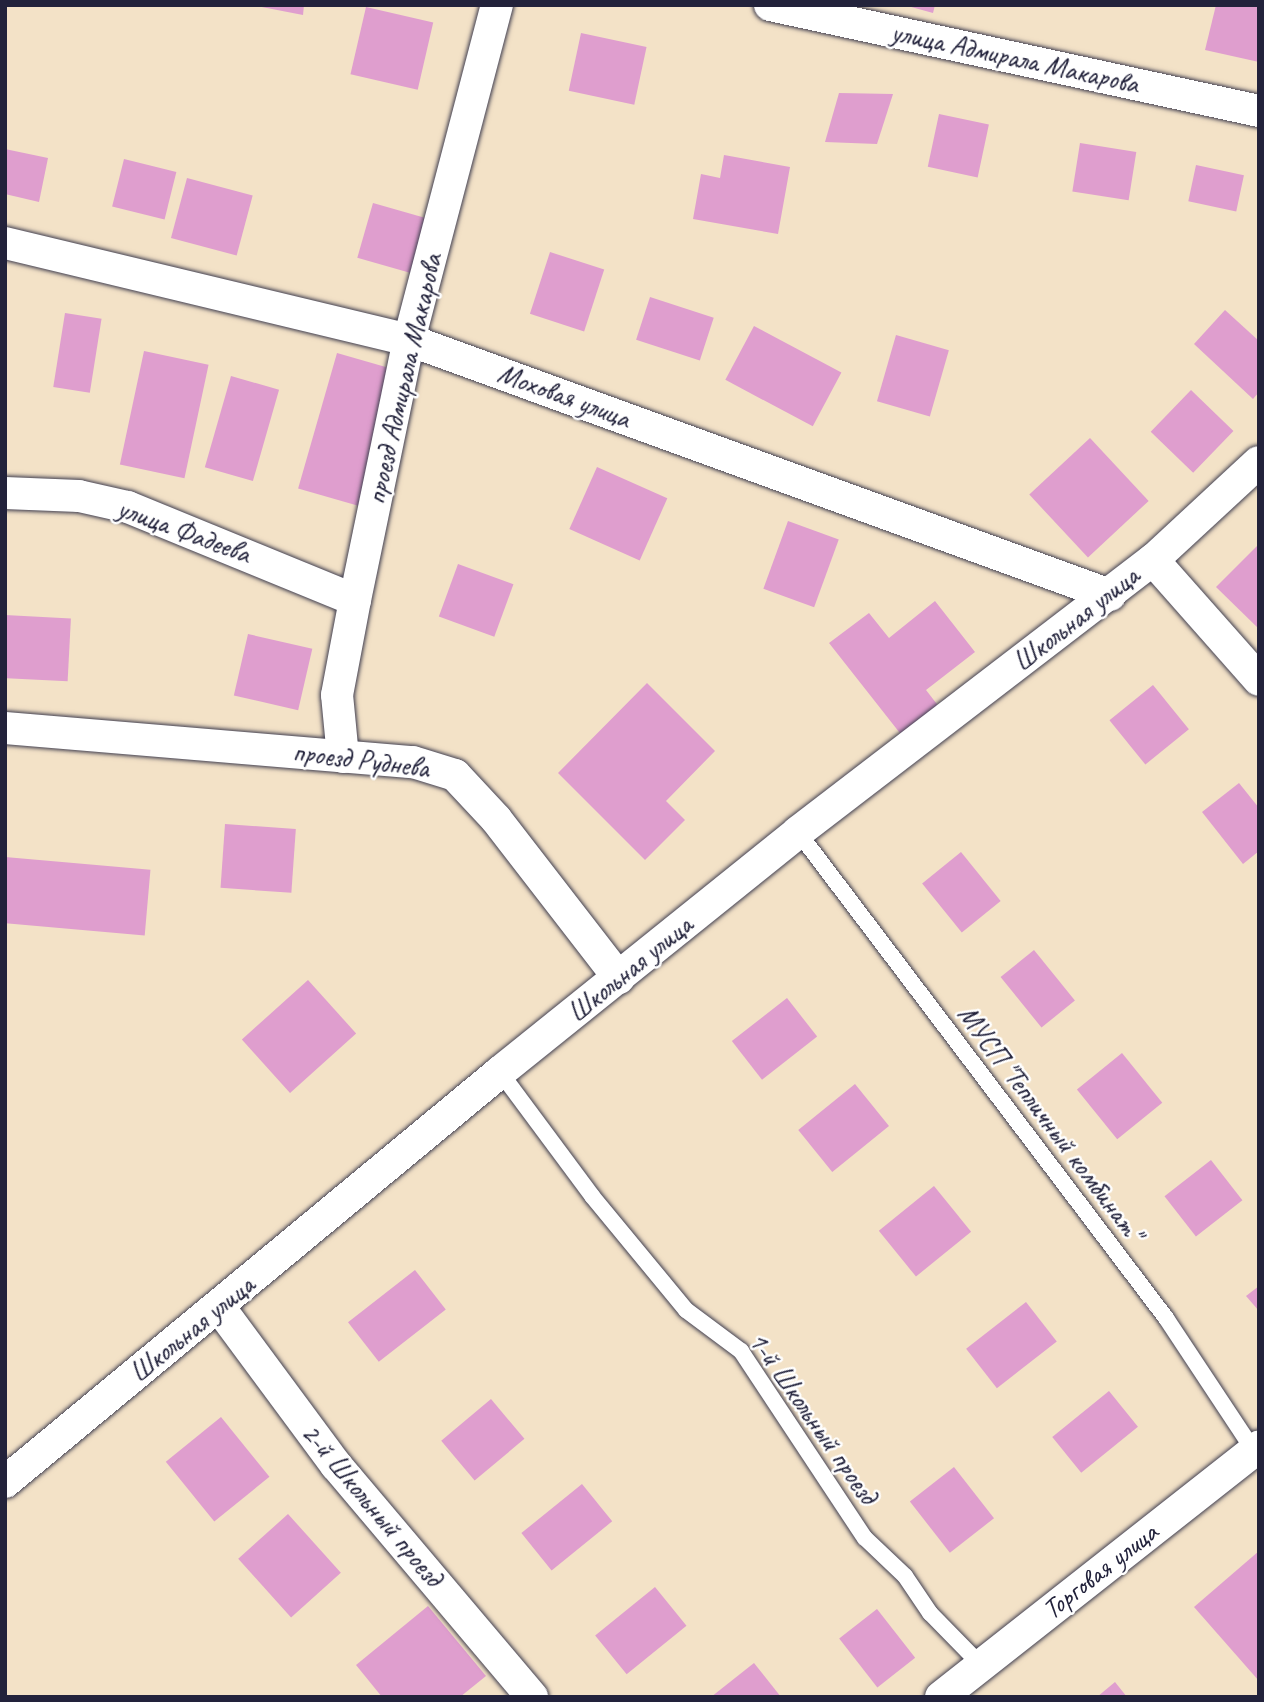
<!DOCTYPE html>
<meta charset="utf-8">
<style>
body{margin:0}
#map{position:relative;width:1264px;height:1702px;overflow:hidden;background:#f3e2c7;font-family:Caveat,sans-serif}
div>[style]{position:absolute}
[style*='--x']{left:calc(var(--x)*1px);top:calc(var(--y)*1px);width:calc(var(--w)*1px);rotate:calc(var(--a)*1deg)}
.building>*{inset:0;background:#df9ece;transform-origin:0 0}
.roads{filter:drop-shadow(0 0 2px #413f50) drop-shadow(0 0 2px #413f50)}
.lane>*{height:16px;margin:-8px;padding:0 8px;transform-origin:8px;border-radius:8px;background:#fff}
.street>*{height:32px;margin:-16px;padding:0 16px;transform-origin:16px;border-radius:16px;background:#fff}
span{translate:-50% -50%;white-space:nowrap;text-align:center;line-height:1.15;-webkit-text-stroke:5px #fff;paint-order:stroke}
.street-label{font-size:28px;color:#22223b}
.frame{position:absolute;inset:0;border:7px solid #22223b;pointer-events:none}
</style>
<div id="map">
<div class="building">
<div style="clip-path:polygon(251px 5px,304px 5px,303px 15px)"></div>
<div style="clip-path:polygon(904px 5px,935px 5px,933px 13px)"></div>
<div style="clip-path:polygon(1216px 5px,1259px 5px,1259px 62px,1205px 50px)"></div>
<div style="left:366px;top:7px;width:69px;height:69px;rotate:13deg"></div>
<div style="left:581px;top:33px;width:67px;height:59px;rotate:12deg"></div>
<div style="clip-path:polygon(839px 93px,893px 94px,877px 144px,825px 142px)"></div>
<div style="left:939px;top:114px;width:51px;height:54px;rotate:12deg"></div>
<div style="left:1080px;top:143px;width:57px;height:49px;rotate:9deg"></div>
<div style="clip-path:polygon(5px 149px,48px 158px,39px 202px,5px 194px)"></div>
<div style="clip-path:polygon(724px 155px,790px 167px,778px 234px,693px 219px,701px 174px,720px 178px)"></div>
<div style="left:124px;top:159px;width:54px;height:49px;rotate:14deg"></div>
<div style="left:1196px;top:165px;width:49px;height:37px;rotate:12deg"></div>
<div style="left:187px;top:178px;width:68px;height:62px;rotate:15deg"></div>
<div style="left:373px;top:203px;width:61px;height:57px;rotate:16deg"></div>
<div style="left:550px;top:252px;width:57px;height:65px;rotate:18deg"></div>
<div style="left:650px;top:297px;width:67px;height:45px;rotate:18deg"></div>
<div style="clip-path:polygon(1225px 310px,1259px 341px,1259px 392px,1253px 399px,1194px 344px)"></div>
<div style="left:65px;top:313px;width:37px;height:75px;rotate:9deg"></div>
<div style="left:754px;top:326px;width:99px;height:61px;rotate:28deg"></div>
<div style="left:896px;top:335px;width:55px;height:69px;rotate:16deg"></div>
<div style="left:144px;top:351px;width:66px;height:116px;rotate:12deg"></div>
<div style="left:337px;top:353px;width:76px;height:141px;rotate:16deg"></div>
<div style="left:231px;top:376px;width:50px;height:95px;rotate:16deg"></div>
<div style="left:1191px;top:390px;width:59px;height:58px;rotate:44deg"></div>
<div style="left:1090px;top:438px;width:86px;height:83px;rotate:47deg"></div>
<div style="left:597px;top:467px;width:77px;height:68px;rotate:24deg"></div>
<div style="left:788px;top:521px;width:54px;height:72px;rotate:20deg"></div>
<div style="clip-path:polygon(1259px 544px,1259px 629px,1216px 587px)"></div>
<div style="left:458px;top:564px;width:59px;height:56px;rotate:20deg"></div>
<div style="clip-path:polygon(935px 601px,975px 652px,926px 690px,940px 708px,903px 737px,829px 643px,869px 613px,889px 638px)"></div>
<div style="left:5px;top:615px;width:66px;height:63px;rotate:3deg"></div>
<div style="left:248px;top:634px;width:66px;height:63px;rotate:13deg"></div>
<div style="clip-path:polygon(647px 683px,715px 751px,666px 801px,685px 820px,645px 860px,558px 773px)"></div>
<div style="left:1153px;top:685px;width:57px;height:56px;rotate:51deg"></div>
<div style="clip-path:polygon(1239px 783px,1259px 808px,1259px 851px,1243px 864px,1202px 812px)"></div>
<div style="left:225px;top:824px;width:71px;height:64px;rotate:4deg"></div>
<div style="left:961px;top:852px;width:63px;height:50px;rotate:51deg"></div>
<div style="left:5px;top:857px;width:146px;height:66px;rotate:5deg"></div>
<div style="left:1034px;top:950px;width:65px;height:43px;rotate:51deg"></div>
<div style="left:308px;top:980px;width:72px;height:89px;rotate:48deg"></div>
<div style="left:787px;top:998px;width:49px;height:70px;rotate:52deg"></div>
<div style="left:1122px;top:1053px;width:64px;height:58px;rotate:51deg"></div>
<div style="left:855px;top:1084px;width:54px;height:73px;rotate:51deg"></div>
<div style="left:1211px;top:1160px;width:51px;height:59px;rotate:52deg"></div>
<div style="left:934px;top:1186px;width:59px;height:71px;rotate:51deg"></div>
<div style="left:415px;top:1270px;width:50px;height:85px;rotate:52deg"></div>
<div style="clip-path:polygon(1259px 1286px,1259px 1311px,1246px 1296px)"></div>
<div style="left:1026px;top:1302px;width:50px;height:76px;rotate:52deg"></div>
<div style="left:1109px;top:1391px;width:46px;height:73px;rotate:51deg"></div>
<div style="left:491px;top:1399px;width:52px;height:65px;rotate:50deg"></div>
<div style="left:221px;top:1417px;width:77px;height:71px;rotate:51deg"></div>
<div style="left:954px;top:1467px;width:65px;height:56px;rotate:52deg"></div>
<div style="left:582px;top:1484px;width:48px;height:78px;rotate:51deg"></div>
<div style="left:288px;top:1514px;width:79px;height:67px;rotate:48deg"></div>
<div style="clip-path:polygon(1259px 1551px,1259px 1681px,1194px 1607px)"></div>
<div style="left:655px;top:1587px;width:50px;height:77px;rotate:51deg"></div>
<div style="clip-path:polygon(428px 1606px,486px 1676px,460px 1697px,382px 1697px,356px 1665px)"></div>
<div style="left:877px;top:1609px;width:62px;height:48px;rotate:52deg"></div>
<div style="clip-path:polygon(754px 1663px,781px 1697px,711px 1697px)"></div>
<div style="clip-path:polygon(1115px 1682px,1127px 1697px,1097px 1697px)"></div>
</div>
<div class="roads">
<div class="lane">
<div style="--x:798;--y:832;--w:610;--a:52.87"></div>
<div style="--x:1166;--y:1318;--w:159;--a:56.5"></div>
<div style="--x:500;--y:1072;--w:154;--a:53.4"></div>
<div style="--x:592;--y:1196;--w:148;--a:50.5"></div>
<div style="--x:686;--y:1310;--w:69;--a:36.7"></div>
<div style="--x:741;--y:1351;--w:224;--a:56.5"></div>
<div style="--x:865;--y:1538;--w:55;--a:43.5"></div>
<div style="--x:905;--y:1576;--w:45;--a:56"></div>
<div style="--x:930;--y:1613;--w:71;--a:45.6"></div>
</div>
<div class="street">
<div style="--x:770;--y:5;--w:500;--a:12.23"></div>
<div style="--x:5;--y:243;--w:415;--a:13.5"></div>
<div style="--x:409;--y:340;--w:746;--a:19.99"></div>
<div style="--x:5;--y:493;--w:74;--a:2.3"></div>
<div style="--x:79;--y:496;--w:50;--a:12.7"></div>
<div style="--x:128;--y:507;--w:245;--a:22.3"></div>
<div style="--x:1153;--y:560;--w:160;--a:48.5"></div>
<div style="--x:5;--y:728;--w:409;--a:4.8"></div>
<div style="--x:413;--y:762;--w:44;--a:17.2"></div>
<div style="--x:455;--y:775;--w:60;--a:47"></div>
<div style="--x:496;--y:819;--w:201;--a:52.3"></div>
<div style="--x:343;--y:757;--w:62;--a:-95.5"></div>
<div style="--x:337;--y:695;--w:97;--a:-79.3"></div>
<div style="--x:355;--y:600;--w:266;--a:-78.3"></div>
<div style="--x:409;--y:340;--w:346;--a:-75.3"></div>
<div style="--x:219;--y:1307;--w:197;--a:53.5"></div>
<div style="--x:336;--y:1465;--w:304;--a:49.8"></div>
<div style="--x:5;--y:1482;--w:643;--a:-39.63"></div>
<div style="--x:500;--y:1072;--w:383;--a:-38.8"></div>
<div style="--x:798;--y:832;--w:447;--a:-37.5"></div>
<div style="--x:1153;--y:560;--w:144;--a:-42.8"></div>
<div style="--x:941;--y:1697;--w:405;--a:-38.2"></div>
</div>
</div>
<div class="street-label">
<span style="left:1015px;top:58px;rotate:12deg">улица Адмирала Макарова</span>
<span style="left:404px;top:379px;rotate:-77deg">проезд Адмирала Макарова</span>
<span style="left:564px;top:396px;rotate:20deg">Моховая улица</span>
<span style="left:184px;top:531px;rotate:20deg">улица Фадеева</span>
<span style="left:1076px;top:619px;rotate:-38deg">Школьная улица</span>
<span style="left:361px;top:760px;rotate:7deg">проезд Руднева</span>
<span style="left:630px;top:969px;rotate:-39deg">Школьная улица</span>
<span style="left:1050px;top:1123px;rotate:53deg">МУСП "Тепличный комбинат"</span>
<span style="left:192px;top:1329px;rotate:-39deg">Школьная улица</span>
<span style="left:813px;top:1418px;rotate:55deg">1-й Школьный проезд</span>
<span style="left:372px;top:1505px;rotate:50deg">2-й Школьный проезд</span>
<span style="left:1100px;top:1571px;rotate:-38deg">Торговая улица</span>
</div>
<div class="frame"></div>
</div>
